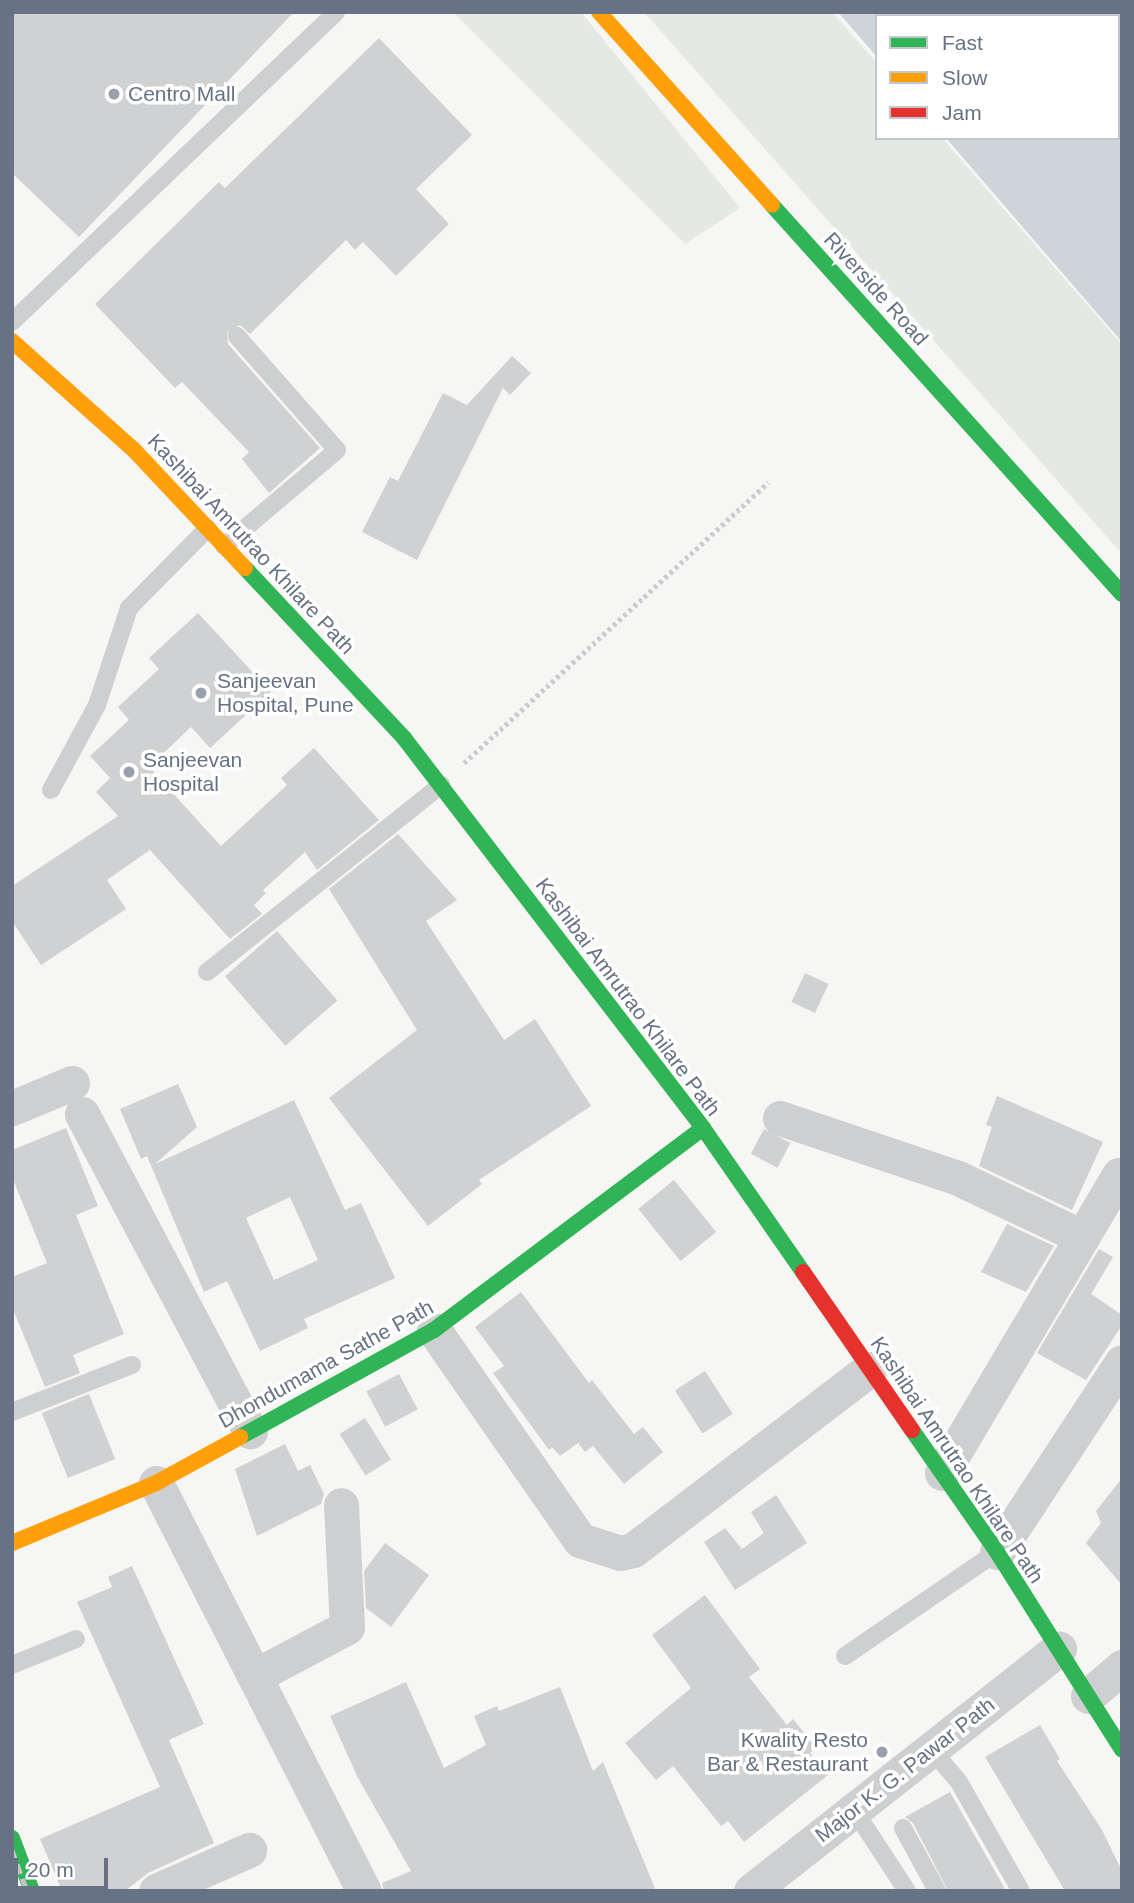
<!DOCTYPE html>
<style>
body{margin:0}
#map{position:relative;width:1134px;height:1903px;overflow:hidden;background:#f6f6f5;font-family:Arial,sans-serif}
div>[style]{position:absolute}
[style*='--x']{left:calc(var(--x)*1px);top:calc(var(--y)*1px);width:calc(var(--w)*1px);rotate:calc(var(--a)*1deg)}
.green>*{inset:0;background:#e5e9e3;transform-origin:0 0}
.water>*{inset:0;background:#cfd4d8}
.stream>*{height:10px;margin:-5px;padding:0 5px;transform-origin:5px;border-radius:5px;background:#cfd4d8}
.building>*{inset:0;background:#d0d1d2;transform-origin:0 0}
.path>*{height:4.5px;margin-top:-2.25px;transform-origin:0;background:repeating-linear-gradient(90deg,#ccc 0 3.5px,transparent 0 7px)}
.lane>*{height:18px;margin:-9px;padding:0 9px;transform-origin:9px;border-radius:9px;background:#cecfd0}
.street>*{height:35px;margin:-17.5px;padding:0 17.5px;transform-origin:17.5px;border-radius:17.5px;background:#cecfd0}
.fast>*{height:16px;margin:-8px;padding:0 8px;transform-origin:8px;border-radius:8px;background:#30b455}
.slow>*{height:16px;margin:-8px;padding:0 8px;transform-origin:8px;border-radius:8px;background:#ff9f0a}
.jam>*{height:16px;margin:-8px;padding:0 8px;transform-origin:8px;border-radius:8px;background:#e5322d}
.rail>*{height:5px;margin-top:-2.5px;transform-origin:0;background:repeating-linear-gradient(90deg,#c4c5c5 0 10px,transparent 0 15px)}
.dots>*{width:19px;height:19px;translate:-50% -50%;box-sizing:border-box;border:4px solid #fff;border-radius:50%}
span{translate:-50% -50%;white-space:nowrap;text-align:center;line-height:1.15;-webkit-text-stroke:7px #fff;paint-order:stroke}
.poi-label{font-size:21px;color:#677284}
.left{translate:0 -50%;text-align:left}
.right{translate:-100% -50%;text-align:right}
.street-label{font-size:21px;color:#677284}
.frame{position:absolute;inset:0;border:14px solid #677284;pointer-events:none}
.legend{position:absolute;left:875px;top:14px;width:245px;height:126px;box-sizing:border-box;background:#fff;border:2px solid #c2c7ce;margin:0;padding:9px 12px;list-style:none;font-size:21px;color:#677284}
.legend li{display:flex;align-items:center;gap:14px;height:35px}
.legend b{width:35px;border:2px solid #c2c7ce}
.scale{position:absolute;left:14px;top:1858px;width:94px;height:32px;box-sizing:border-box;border:4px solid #677284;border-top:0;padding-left:9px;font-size:21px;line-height:24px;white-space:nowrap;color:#677284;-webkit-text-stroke:5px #fff;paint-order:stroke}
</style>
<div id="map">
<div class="green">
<div style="clip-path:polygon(453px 12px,581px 12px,740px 208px,685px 244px)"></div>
<div style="clip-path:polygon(644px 12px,832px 12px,877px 63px,877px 138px,942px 138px,1122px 345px,1122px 554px)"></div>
<div style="left:1122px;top:48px;width:57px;height:4px;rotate:90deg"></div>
</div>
<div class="water">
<div style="clip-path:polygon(838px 12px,1053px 12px,1055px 16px,877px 16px,877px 57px)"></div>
<div style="clip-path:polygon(1122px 108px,1122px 342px,946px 138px,1118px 138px)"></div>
</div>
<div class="stream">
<div style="--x:1118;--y:18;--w:4;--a:-14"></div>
</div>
<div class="building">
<div style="clip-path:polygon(12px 12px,294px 12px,79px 237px,12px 173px)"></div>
<div style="clip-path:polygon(379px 38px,472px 135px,416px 189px,449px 224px,396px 276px,363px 242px,355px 250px,346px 240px,250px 334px,240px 325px,227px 332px,228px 344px,320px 448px,269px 493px,242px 459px,249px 452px,182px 382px,175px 388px,95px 304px,219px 182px,225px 188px)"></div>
<div style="clip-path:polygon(512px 356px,531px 373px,510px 395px,503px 388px,417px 560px,362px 532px,390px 477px,398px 481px,443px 393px,467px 405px)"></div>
<div style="clip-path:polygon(198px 613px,271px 692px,210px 748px,191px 727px,149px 767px,221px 846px,287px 785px,281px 778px,314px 748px,379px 820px,317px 870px,305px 852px,263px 890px,266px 893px,254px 905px,262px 914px,230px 939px,150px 850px,107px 880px,126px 909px,41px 965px,12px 921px,12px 886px,118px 816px,96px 792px,110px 778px,90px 756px,129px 720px,118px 707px,159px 669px,149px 658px)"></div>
<div style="clip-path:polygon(398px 834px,457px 900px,426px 921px,504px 1040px,535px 1019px,591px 1106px,479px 1180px,482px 1184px,428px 1226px,329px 1098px,417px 1030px,329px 889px)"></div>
<div style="left:277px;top:931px;width:92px;height:69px;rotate:49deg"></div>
<div style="left:805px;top:973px;width:26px;height:32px;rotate:25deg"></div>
<div style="clip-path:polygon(evenodd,178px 1084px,197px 1127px,155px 1164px,294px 1100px,345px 1210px,361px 1203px,395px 1278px,304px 1319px,308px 1328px,260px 1351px,227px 1281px,204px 1292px,147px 1156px,141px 1159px,120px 1109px,178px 1084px,290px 1197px,318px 1260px,274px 1280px,246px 1218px,290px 1197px)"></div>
<div style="clip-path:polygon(997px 1096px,1103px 1142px,1072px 1210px,979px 1166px,992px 1127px,986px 1125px)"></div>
<div style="clip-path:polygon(66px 1128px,98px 1206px,76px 1215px,124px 1334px,73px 1355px,80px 1373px,45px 1387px,12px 1307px,12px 1277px,47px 1263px,12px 1177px,12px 1150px)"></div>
<div style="left:764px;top:1129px;width:30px;height:28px;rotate:28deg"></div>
<div style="left:674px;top:1180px;width:67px;height:46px;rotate:51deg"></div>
<div style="clip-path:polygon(1007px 1224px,1054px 1246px,1026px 1292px,981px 1272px)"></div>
<div style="clip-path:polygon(1099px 1249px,1113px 1257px,1091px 1294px,1122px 1315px,1122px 1325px,1086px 1380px,1037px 1353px)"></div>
<div style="clip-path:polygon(521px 1292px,589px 1383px,592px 1380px,634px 1434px,643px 1427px,663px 1452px,624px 1484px,593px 1446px,585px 1452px,578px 1443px,560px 1456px,552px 1447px,549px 1450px,493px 1373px,504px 1366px,475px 1327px)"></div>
<div style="left:705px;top:1371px;width:51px;height:36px;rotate:57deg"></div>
<div style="left:399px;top:1374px;width:40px;height:37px;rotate:62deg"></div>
<div style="left:89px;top:1394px;width:70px;height:51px;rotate:68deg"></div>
<div style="left:365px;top:1418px;width:49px;height:30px;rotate:58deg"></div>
<div style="clip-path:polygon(285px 1444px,298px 1471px,310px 1465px,324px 1494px,321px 1504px,257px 1536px,235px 1469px)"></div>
<div style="clip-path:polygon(1122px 1478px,1122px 1585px,1086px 1543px,1101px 1523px,1096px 1511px)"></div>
<div style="clip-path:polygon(776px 1495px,807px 1543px,735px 1590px,704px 1542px,725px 1528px,742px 1549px,764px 1533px,751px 1512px)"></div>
<div style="clip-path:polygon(385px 1543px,429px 1575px,391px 1627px,366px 1608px,364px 1571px)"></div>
<div style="clip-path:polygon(132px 1566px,204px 1724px,169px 1740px,214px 1843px,148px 1873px,125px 1891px,62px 1891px,40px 1839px,160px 1787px,77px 1602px,112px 1587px,108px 1577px)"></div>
<div style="clip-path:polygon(705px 1595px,760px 1669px,749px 1677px,787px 1725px,793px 1719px,816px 1748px,810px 1753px,828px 1775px,744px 1842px,728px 1821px,721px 1826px,673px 1766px,656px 1780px,625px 1743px,691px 1688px,652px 1635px)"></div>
<div style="clip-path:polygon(406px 1682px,444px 1768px,486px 1745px,474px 1716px,497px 1706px,499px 1711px,560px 1687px,593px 1771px,603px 1762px,656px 1891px,384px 1891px,382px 1883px,411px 1871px,358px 1778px,330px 1716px)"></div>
<div style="clip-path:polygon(1040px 1725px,1060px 1759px,1057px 1761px,1102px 1830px,1122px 1871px,1122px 1891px,1065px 1891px,985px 1757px)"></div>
<div style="clip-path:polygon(950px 1792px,992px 1866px,1006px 1891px,948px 1891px,913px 1823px,905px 1817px)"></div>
</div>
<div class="path">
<div style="--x:464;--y:763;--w:414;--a:-42.7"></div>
</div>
<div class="lane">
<div style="--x:12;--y:322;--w:448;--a:-43.7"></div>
<div style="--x:224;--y:546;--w:148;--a:-40.3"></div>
<div style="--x:337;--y:450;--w:152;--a:-131.3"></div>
<div style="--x:51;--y:790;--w:97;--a:-61.6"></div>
<div style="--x:97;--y:705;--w:102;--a:-71.7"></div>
<div style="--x:129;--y:608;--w:112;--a:-45.4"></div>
<div style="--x:207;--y:972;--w:300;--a:-38.6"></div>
<div style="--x:12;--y:1412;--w:129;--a:-21.4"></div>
<div style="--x:845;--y:1656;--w:184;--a:-34.4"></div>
<div style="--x:12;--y:1665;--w:69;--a:-22.1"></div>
<div style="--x:931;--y:1749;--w:43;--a:49.7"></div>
<div style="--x:959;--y:1782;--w:125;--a:60.4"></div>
<div style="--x:854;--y:1810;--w:97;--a:56.8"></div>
<div style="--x:903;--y:1828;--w:72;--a:61.6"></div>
</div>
<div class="street">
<div style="--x:12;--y:1108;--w:65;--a:-22.6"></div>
<div style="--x:82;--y:1114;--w:359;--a:62.1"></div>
<div style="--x:780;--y:1118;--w:188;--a:18.6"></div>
<div style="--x:958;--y:1178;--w:137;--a:25.4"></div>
<div style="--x:434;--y:1330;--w:256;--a:55.2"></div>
<div style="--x:580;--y:1540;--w:42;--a:18"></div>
<div style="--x:620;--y:1553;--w:13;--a:-13"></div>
<div style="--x:633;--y:1550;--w:298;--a:-37.4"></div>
<div style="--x:942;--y:1473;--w:347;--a:-59.3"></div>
<div style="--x:156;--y:1483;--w:458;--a:63"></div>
<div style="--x:997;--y:1552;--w:227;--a:-56.7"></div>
<div style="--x:255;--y:1676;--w:104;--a:-28"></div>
<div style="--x:347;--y:1627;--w:122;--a:-92.8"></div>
<div style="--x:1088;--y:1696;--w:45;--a:-40.5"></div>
<div style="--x:156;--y:1891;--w:102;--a:-23.8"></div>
<div style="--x:751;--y:1891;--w:392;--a:-38.2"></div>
</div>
<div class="fast">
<div style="--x:772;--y:205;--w:523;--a:48.02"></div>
<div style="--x:245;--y:568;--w:233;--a:46.9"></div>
<div style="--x:404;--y:738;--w:491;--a:52.5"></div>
<div style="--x:703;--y:1128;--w:175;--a:55.2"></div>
<div style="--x:912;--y:1430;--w:149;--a:55.1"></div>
<div style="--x:997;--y:1552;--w:234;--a:57.7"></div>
<div style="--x:240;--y:1437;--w:222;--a:-28.9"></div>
<div style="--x:434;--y:1330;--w:336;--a:-36.9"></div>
<div style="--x:12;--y:1838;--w:57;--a:69.3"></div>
</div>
<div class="slow">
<div style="--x:599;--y:12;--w:259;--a:48.1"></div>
<div style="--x:12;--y:341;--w:164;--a:41.8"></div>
<div style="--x:134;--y:450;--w:162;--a:46.8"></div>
<div style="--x:12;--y:1543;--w:156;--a:-22.6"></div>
<div style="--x:156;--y:1483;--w:96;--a:-28.7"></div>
</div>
<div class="jam">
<div style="--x:803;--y:1272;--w:192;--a:55.4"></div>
</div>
<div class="rail">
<div style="--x:12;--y:1850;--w:44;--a:69.9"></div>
</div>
<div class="dots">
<div style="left:114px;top:94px;background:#99a0ac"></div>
<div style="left:201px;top:693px;background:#99a0ac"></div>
<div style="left:129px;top:772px;background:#99a0ac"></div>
<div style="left:882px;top:1752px;background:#99a0ac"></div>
</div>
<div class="poi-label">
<span class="left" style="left:128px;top:94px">Centro Mall</span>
<span class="left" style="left:217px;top:693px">Sanjeevan<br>Hospital, Pune</span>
<span class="left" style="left:143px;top:772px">Sanjeevan<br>Hospital</span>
<span class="right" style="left:868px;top:1752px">Kwality Resto<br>Bar &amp; Restaurant</span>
</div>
<div class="street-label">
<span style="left:876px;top:289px;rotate:48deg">Riverside Road</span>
<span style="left:251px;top:544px;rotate:47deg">Kashibai Amrutrao Khilare Path</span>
<span style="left:628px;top:997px;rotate:53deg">Kashibai Amrutrao Khilare Path</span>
<span style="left:326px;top:1364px;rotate:-29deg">Dhondumama Sathe Path</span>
<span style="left:957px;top:1460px;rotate:56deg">Kashibai Amrutrao Khilare Path</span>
<span style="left:905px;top:1770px;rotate:-38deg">Major K. G. Pawar Path</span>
</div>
<div class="frame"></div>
<ul class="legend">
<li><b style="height:9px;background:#30b455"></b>Fast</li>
<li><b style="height:9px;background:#ff9f0a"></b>Slow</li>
<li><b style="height:9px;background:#e5322d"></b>Jam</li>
</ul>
<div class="scale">20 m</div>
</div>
